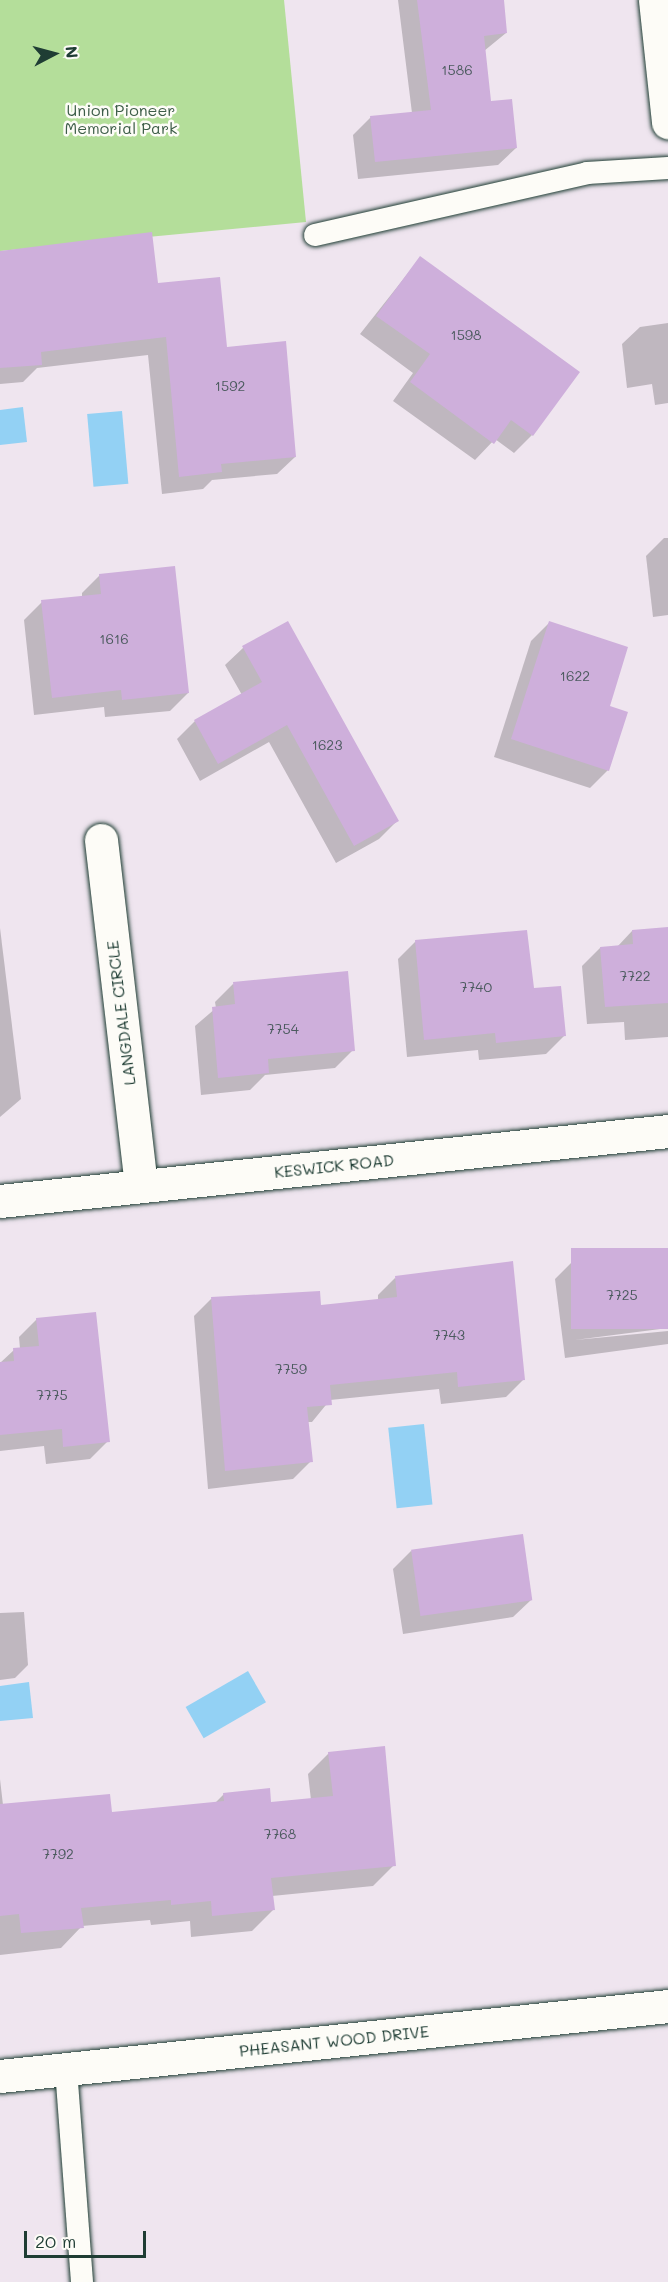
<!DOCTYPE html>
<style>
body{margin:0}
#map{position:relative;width:668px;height:2282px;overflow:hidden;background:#efe5ef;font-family:Mali,sans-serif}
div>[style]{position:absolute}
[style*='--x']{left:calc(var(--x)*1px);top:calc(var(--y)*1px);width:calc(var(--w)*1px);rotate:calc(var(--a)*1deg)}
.green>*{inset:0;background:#b4de9a}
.water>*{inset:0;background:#93d1f4;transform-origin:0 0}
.shadow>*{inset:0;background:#0003}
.building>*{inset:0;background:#ceafdb;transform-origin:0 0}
.roads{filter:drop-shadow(0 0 2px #1f3d34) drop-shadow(0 0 2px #1f3d34)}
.lane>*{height:22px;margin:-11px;padding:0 11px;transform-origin:11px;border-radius:11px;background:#fdfcf7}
.street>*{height:33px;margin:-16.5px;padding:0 16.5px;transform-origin:16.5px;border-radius:16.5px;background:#fdfcf7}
span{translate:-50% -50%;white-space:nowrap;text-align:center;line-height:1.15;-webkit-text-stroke:5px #fdfcf7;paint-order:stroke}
.number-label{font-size:14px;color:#4b5a5e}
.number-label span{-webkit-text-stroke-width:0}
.park-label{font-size:16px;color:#3d5d48}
.street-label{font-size:16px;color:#1f3d34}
.north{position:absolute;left:24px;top:24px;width:60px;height:60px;-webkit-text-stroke:4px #fdfcf7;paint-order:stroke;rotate:84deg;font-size:16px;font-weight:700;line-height:24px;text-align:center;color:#1f3d34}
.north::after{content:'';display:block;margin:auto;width:21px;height:27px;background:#1f3d34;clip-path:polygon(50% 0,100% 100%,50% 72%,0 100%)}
.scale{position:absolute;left:24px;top:2231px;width:122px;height:27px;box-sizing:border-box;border:3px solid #1f3d34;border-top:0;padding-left:8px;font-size:18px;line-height:21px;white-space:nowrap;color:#1f3d34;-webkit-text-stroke:4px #fdfcf7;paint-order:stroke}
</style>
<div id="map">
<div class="green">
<div style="clip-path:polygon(0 0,284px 0,306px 222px,0 251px)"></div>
</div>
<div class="water">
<div style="clip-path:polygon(23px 407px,27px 442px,0 445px,0 410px)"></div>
<div style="left:122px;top:411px;width:73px;height:35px;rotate:85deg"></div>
<div style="left:424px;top:1424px;width:81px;height:36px;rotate:84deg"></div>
<div style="left:248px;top:1671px;width:36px;height:72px;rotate:60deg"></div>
<div style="clip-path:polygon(29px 1682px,33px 1718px,0 1721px,0 1686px)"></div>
</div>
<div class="shadow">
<div style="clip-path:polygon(398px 0,502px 0,506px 33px,484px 51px,489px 103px,516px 148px,498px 165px,358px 179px,353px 135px,371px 117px,412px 113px)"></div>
<div style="clip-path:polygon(0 251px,157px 284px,225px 348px,295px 457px,277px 474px,212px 480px,203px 489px,162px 494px,148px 355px,37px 368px,23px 382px,0 384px)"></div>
<div style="clip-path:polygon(420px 258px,532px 435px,514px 453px,495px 439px,475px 460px,393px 401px,413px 373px,360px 334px)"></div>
<div style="clip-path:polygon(668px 323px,668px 403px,655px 405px,652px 384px,627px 388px,622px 344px,640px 327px)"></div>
<div style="clip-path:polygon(664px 538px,668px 538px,668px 615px,653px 617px,646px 556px)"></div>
<div style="clip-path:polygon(100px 575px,188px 693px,170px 711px,105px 717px,104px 707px,34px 715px,24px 620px,42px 602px,82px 598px,82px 593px)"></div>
<div style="clip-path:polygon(287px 623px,397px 821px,379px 839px,336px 863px,269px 742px,200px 781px,177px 739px,195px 721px,242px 695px,225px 665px,243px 648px)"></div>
<div style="clip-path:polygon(549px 623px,608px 707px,608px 770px,590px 788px,494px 757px,531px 641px)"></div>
<div style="clip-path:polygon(0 928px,21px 1099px,0 1117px)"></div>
<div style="clip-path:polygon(668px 929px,668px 1037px,625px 1040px,624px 1022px,587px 1024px,582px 966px,600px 948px,617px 947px,632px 931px)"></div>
<div style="clip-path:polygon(416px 941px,532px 990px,564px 1036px,546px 1054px,479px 1060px,478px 1050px,407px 1057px,398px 959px)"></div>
<div style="clip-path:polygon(233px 984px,353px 1050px,335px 1068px,265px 1075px,250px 1090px,201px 1095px,195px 1026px,216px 1008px,215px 1002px)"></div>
<div style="clip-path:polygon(668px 1249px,668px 1328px,575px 1340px,668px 1331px,668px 1344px,565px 1358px,555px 1279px,573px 1261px)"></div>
<div style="clip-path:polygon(395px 1278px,524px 1379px,506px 1397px,441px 1404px,439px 1389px,330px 1400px,312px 1422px,307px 1422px,311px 1461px,293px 1479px,208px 1489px,194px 1316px,211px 1299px,320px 1306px,378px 1300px,378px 1295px)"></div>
<div style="clip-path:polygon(37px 1319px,108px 1441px,90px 1459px,46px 1464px,44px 1446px,0 1451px,0 1363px,14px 1350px,20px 1349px,19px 1337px)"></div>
<div style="clip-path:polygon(411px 1551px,531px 1600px,513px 1617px,403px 1634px,393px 1569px)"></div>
<div style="clip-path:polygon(24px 1612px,28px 1665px,15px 1678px,0 1680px,0 1613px)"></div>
<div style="clip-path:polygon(329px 1753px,394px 1865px,373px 1886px,272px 1896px,273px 1910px,252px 1931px,191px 1937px,190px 1921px,151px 1925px,150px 1920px,82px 1926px,61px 1948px,0 1955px,0 1779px,3px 1805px,110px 1813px,214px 1804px,224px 1794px,270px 1804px,311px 1800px,308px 1774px)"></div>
</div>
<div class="building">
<div style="clip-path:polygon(417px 0,504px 0,507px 33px,484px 36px,491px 101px,512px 99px,517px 148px,375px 162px,370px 116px,431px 110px)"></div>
<div style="clip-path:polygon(152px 232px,158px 283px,220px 277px,227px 347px,286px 341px,296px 457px,221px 464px,222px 472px,179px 477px,166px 337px,41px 352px,42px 365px,0 368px,0 251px)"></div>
<div style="clip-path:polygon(420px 256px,580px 372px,533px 436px,511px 420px,494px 444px,410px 382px,430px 354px,376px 316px)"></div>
<div style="clip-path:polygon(175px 566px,189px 693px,122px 700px,121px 690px,52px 698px,41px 600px,101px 594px,99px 574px)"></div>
<div style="clip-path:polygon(288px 621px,399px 821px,354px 846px,287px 725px,218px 764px,194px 720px,262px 682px,242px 646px)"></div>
<div style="clip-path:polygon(549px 621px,628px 647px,610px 706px,628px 712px,609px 771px,511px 739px)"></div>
<div style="clip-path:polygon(668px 927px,668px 1003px,605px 1007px,600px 947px,633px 944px,632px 930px)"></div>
<div style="clip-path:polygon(527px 930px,534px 988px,561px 986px,566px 1036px,496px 1043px,495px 1033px,424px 1040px,415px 940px)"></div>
<div style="clip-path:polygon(348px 971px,355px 1051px,268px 1059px,269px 1073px,218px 1078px,212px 1007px,235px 1004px,233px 982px)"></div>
<div style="left:668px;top:1248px;width:81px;height:97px;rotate:90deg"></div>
<div style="clip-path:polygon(513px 1261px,525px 1380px,458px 1387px,457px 1372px,330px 1385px,332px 1405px,307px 1407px,313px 1462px,225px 1471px,211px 1297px,320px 1291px,321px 1305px,397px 1297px,395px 1276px)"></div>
<div style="clip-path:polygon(96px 1312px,110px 1442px,63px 1447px,62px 1429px,0 1435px,0 1362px,14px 1361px,13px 1348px,39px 1346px,36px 1318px)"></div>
<div style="left:523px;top:1534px;width:67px;height:113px;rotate:82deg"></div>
<div style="clip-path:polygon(385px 1746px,396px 1866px,271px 1878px,275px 1910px,212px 1916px,211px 1901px,171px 1905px,171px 1900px,81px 1908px,84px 1928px,21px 1933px,19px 1914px,0 1916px,0 1804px,110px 1794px,112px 1812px,224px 1801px,223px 1793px,270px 1788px,271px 1802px,333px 1796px,328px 1752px)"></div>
</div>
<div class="roads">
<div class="lane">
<div style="--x:315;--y:235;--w:279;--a:-12.8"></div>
<div style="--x:587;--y:173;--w:81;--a:-3.5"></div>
<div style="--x:66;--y:2069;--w:214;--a:85.7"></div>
</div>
<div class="street">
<div style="--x:655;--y:0;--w:123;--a:83.9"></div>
<div style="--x:101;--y:840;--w:348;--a:83.4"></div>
<div style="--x:0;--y:1201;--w:672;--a:-5.98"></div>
<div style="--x:0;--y:2076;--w:672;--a:-5.98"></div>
</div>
</div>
<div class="number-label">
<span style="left:457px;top:70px">1586</span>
<span style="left:466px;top:335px">1598</span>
<span style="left:230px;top:386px">1592</span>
<span style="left:114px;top:639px">1616</span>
<span style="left:575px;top:676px">1622</span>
<span style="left:327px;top:745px">1623</span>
<span style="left:635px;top:976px">7722</span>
<span style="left:476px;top:987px">7740</span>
<span style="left:283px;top:1029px">7754</span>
<span style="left:622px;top:1295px">7725</span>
<span style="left:449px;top:1335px">7743</span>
<span style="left:291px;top:1369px">7759</span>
<span style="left:52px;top:1395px">7775</span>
<span style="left:280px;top:1834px">7768</span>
<span style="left:58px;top:1854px">7792</span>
</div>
<div class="park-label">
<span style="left:121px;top:119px">Union Pioneer<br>Memorial Park</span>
</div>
<div class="street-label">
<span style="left:121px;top:1013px;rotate:-97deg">LANGDALE CIRCLE</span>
<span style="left:334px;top:1166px;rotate:-6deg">KESWICK ROAD</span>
<span style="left:334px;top:2041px;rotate:-6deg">PHEASANT WOOD DRIVE</span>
</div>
<div class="north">N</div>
<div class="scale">20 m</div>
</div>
